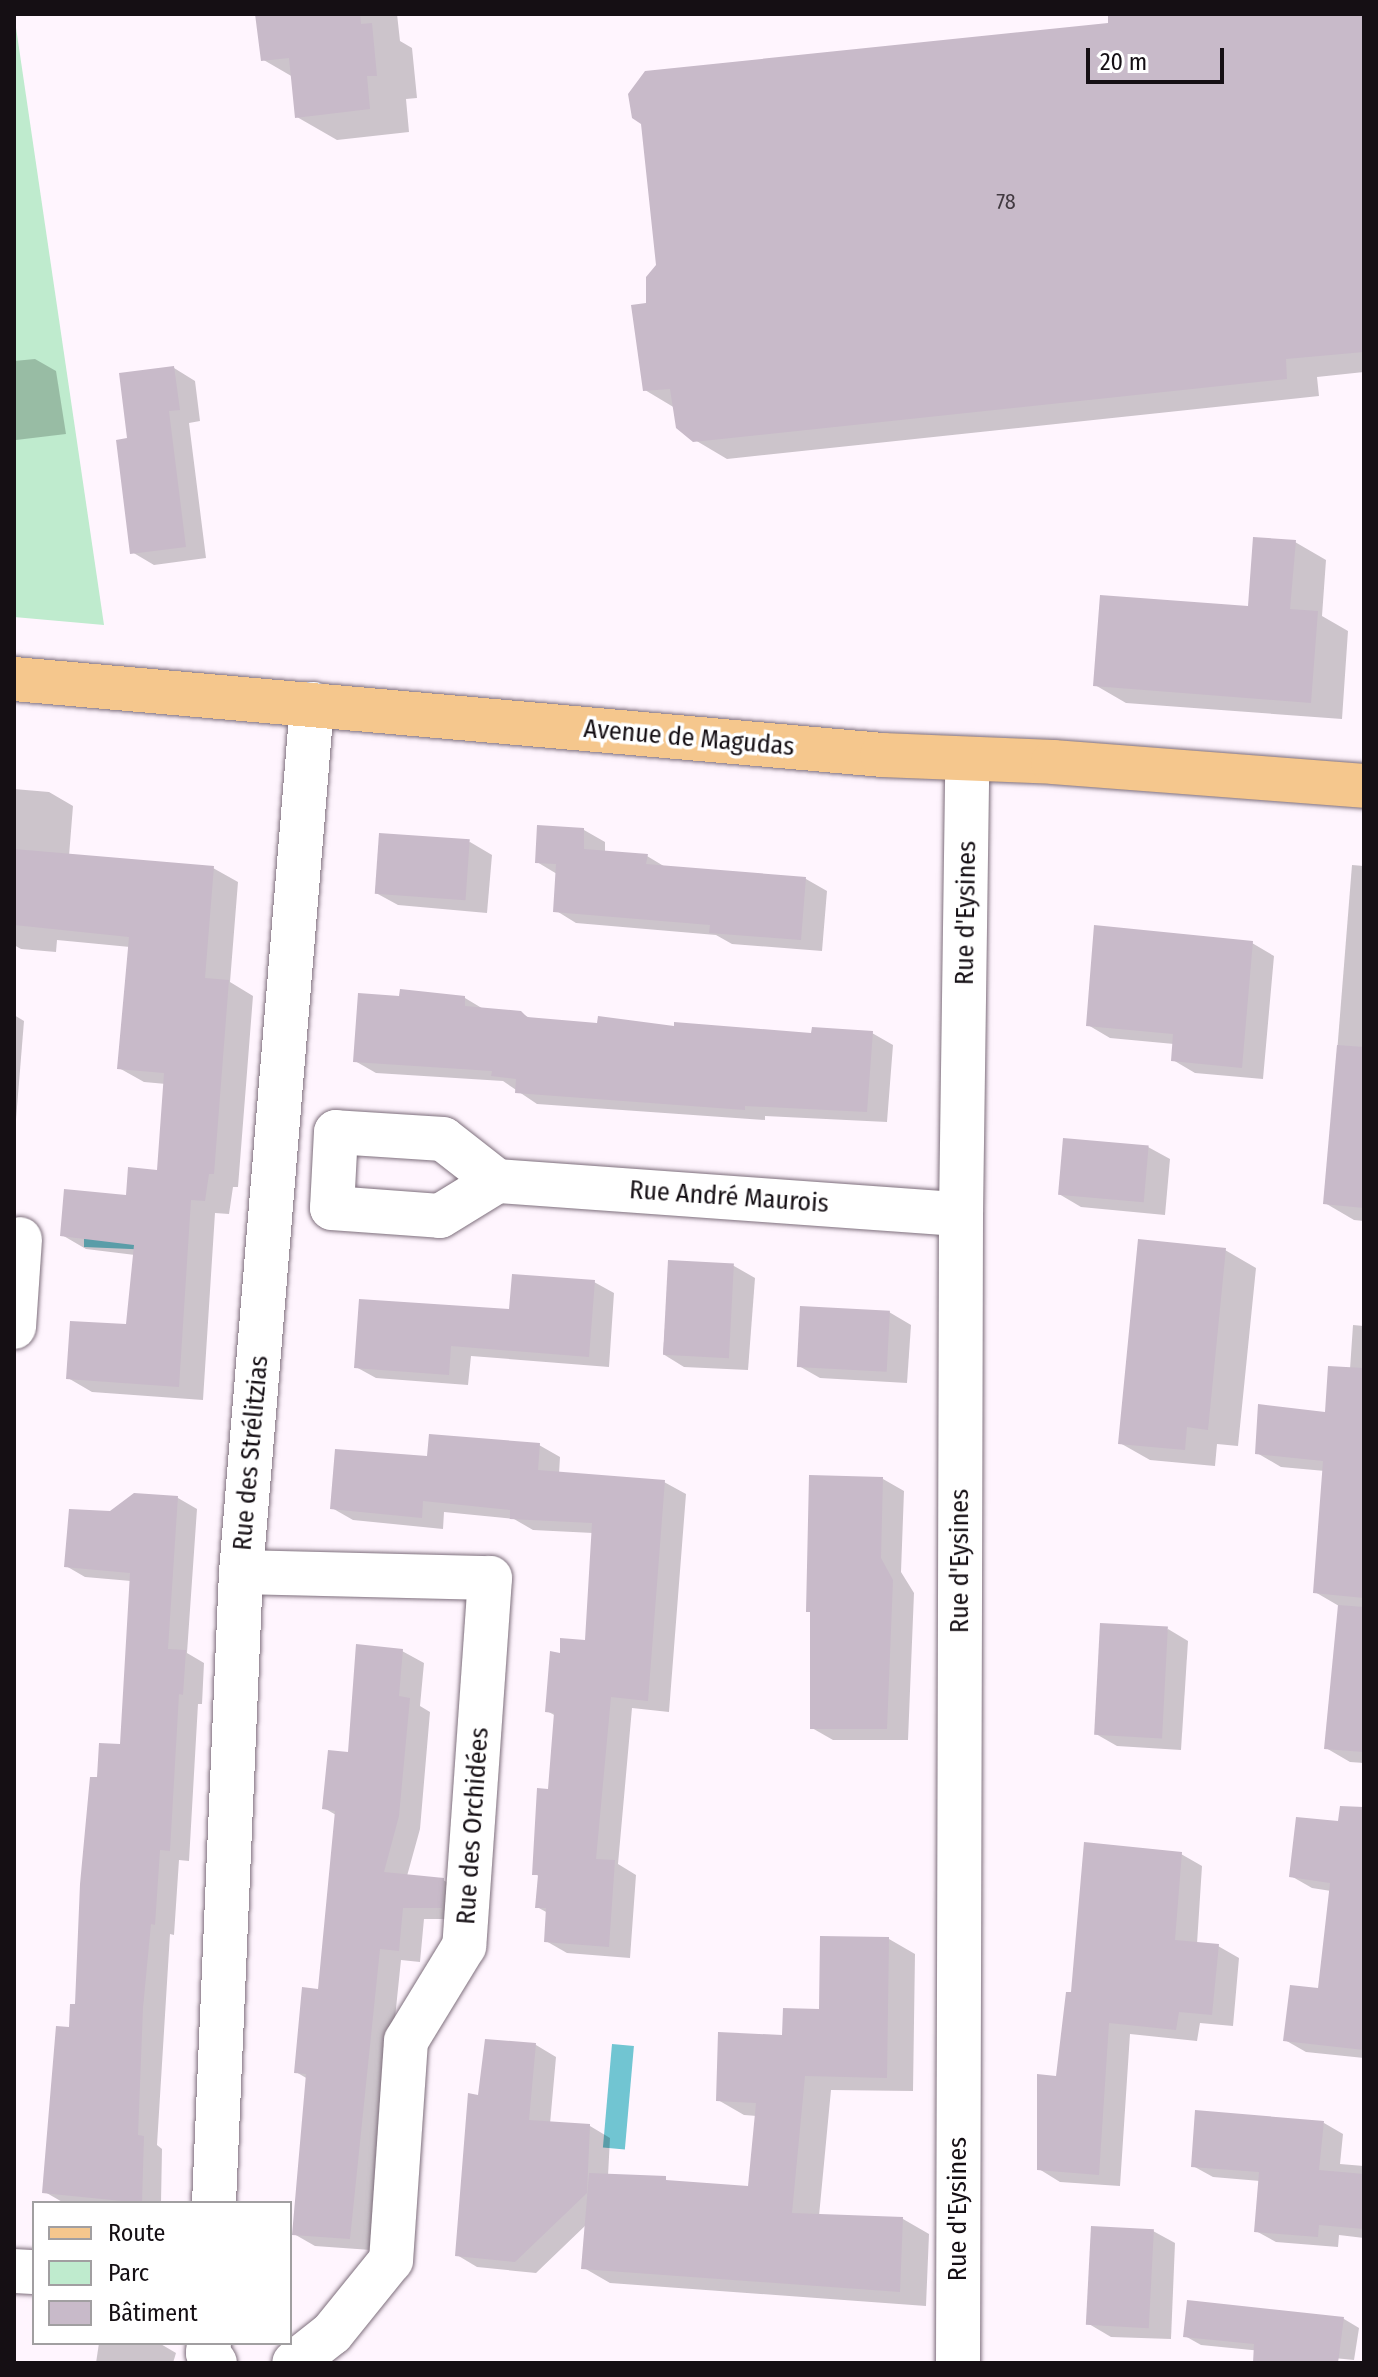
<!DOCTYPE html>
<meta charset="utf-8">
<style>
body{margin:0}
#map{position:relative;width:1378px;height:2377px;overflow:hidden;background:#fff5fe;font-family:"Fira Sans Condensed",sans-serif}
div>[style]{position:absolute}
[style*='--x']{left:calc(var(--x)*1px);top:calc(var(--y)*1px);width:calc(var(--w)*1px);rotate:calc(var(--a)*1deg)}
.green>*{inset:0;background:#bfebce}
.water>*{inset:0;background:#71c5d2;transform-origin:0 0}
.shadow>*{inset:0;background:#0003}
.building>*{inset:0;background:#c8bac9;transform-origin:0 0}
.roads{filter:drop-shadow(0 0 2px #7e6f7c) drop-shadow(0 0 2px #7e6f7c)}
.minor>*{height:44px;margin:-22px;padding:0 22px;transform-origin:22px;border-radius:22px;background:#fff}
.major>*{height:44px;margin:-22px;padding:0 22px;transform-origin:22px;border-radius:22px;background:#f5c78d}
span{translate:-50% -50%;white-space:nowrap;text-align:center;line-height:1.15;-webkit-text-stroke:7px #fff;paint-order:stroke}
.number-label{font-size:22px;color:#423a41}
.number-label span{-webkit-text-stroke-width:0}
.street-label{font-size:26px;color:#150f14}
.frame{position:absolute;inset:0;border:16px solid #150f14;pointer-events:none}
.legend{position:absolute;left:32px;top:2201px;width:260px;height:144px;box-sizing:border-box;background:#fff;border:2px solid #a19fa1;margin:0;padding:10px 14px;list-style:none;font-size:24px;color:#150f14}
.legend li{display:flex;align-items:center;gap:16px;height:40px}
.legend b{width:40px;border:2px solid #a19fa1}
.scale{position:absolute;left:1086px;top:48px;width:138px;height:36px;box-sizing:border-box;border:4px solid #150f14;border-top:0;padding-left:10px;font-size:24px;line-height:28px;white-space:nowrap;color:#150f14;-webkit-text-stroke:6px #fff;paint-order:stroke}
</style>
<div id="map">
<div class="green">
<div style="clip-path:polygon(14px 14px,104px 625px,14px 617px)"></div>
</div>
<div class="water">
<div style="clip-path:polygon(84px 1231px,91px 1231px,154px 1250px,84px 1247px)"></div>
<div style="left:612px;top:2044px;width:22px;height:104px;rotate:5deg"></div>
</div>
<div class="shadow">
<div style="clip-path:polygon(258px 14px,397px 14px,400px 41px,412px 48px,417px 98px,406px 99px,409px 132px,337px 140px,297px 117px,293px 77px,262px 59px)"></div>
<div style="clip-path:polygon(1110px 14px,1364px 14px,1364px 372px,1317px 377px,1319px 396px,727px 459px,695px 440px,675px 408px,645px 390px,648px 305px,1110px 25px)"></div>
<div style="clip-path:polygon(35px 359px,56px 371px,66px 434px,16px 440px,14px 361px)"></div>
<div style="clip-path:polygon(174px 368px,195px 381px,200px 421px,189px 423px,206px 558px,154px 565px,132px 552px,129px 440px)"></div>
<div style="clip-path:polygon(1295px 542px,1326px 560px,1322px 616px,1348px 631px,1342px 719px,1126px 703px,1095px 685px,1250px 608px)"></div>
<div style="clip-path:polygon(14px 789px,49px 792px,73px 806px,69px 856px,213px 868px,238px 882px,230px 982px,253px 996px,238px 1187px,233px 1187px,229px 1214px,215px 1213px,203px 1400px,92px 1392px,68px 1378px,128px 1327px,135px 1255px,86px 1249px,62px 1235px,128px 1197px,159px 1172px,166px 1084px,144px 1082px,119px 1068px,130px 947px,57px 940px,56px 952px,21px 949px,14px 945px)"></div>
<div style="clip-path:polygon(584px 830px,605px 842px,605px 853px,647px 856px,667px 868px,806px 879px,827px 891px,822px 951px,732px 944px,716px 935px,576px 923px,555px 910px,557px 874px,537px 862px)"></div>
<div style="clip-path:polygon(470px 842px,492px 855px,487px 913px,398px 905px,376px 893px)"></div>
<div style="clip-path:polygon(1352px 865px,1364px 866px,1364px 1221px,1354px 1220px,1325px 1203px)"></div>
<div style="clip-path:polygon(1252px 943px,1274px 956px,1263px 1079px,1195px 1073px,1173px 1060px,1174px 1044px,1110px 1038px,1088px 1025px)"></div>
<div style="clip-path:polygon(465px 998px,485px 1010px,521px 1013px,533px 1020px,813px 1035px,872px 1033px,893px 1045px,887px 1122px,765px 1116px,765px 1120px,537px 1104px,503px 1081px,376px 1073px,355px 1061px)"></div>
<div style="clip-path:polygon(14px 1015px,24px 1021px,14px 1144px)"></div>
<div style="clip-path:polygon(1148px 1147px,1170px 1159px,1165px 1215px,1081px 1207px,1059px 1194px)"></div>
<div style="clip-path:polygon(1225px 1250px,1256px 1268px,1238px 1446px,1217px 1444px,1215px 1466px,1150px 1460px,1120px 1443px)"></div>
<div style="clip-path:polygon(670px 1262px,734px 1266px,755px 1278px,748px 1370px,684px 1367px,663px 1354px)"></div>
<div style="clip-path:polygon(594px 1282px,614px 1293px,609px 1367px,471px 1356px,468px 1385px,376px 1378px,356px 1367px)"></div>
<div style="clip-path:polygon(889px 1312px,911px 1325px,907px 1383px,820px 1378px,799px 1366px)"></div>
<div style="clip-path:polygon(1353px 1325px,1364px 1326px,1364px 1763px,1350px 1762px,1326px 1748px,1339px 1606px,1315px 1592px,1325px 1471px,1281px 1467px,1257px 1453px,1327px 1414px,1350px 1369px)"></div>
<div style="clip-path:polygon(539px 1445px,560px 1457px,559px 1474px,664px 1482px,686px 1494px,669px 1712px,632px 1708px,618px 1864px,636px 1875px,630px 1958px,567px 1953px,546px 1941px,548px 1913px,537px 1907px,540px 1877px,534px 1873px,550px 1791px,556px 1716px,547px 1711px,562px 1655px,587px 1642px,593px 1533px,533px 1530px,514px 1519px,444px 1512px,443px 1529px,353px 1520px,332px 1508px,429px 1458px)"></div>
<div style="clip-path:polygon(883px 1479px,904px 1491px,901px 1572px,914px 1593px,908px 1740px,833px 1740px,812px 1728px,812px 1613px,808px 1611px)"></div>
<div style="clip-path:polygon(178px 1498px,197px 1509px,187px 1653px,204px 1663px,202px 1704px,198px 1704px,189px 1861px,179px 1860px,174px 1935px,170px 1934px,157px 2145px,162px 2149px,161px 2203px,64px 2203px,45px 2192px,77px 2007px,99px 1779px,122px 1746px,131px 1581px,85px 1577px,66px 1566px,111px 1513px)"></div>
<div style="clip-path:polygon(1168px 1629px,1188px 1641px,1181px 1750px,1117px 1746px,1096px 1734px)"></div>
<div style="clip-path:polygon(402px 1651px,424px 1663px,420px 1706px,430px 1712px,420px 1829px,407px 1876px,443px 1880px,464px 1892px,463px 1919px,424px 1919px,420px 1962px,401px 1960px,371px 2250px,315px 2246px,294px 2234px,308px 2079px,296px 2072px,320px 1992px,336px 1815px,324px 1808px)"></div>
<div style="clip-path:polygon(1364px 1827px,1364px 2058px,1306px 2052px,1285px 2040px,1319px 1990px,1331px 1891px,1312px 1888px,1291px 1876px)"></div>
<div style="clip-path:polygon(1181px 1854px,1202px 1866px,1197px 1944px,1218px 1946px,1239px 1958px,1233px 2026px,1200px 2023px,1197px 2041px,1130px 2034px,1120px 2186px,1060px 2182px,1039px 2169px,1073px 1994px)"></div>
<div style="clip-path:polygon(889px 1939px,915px 1954px,913px 2091px,831px 2090px,819px 2216px,903px 2219px,929px 2234px,926px 2306px,610px 2283px,584px 2268px,587px 2224px,536px 2273px,477px 2267px,457px 2255px,486px 2041px,536px 2045px,556px 2057px,550px 2124px,590px 2126px,610px 2138px,608px 2176px,750px 2189px,757px 2116px,744px 2115px,718px 2100px,784px 2037px,821px 2011px)"></div>
<div style="clip-path:polygon(1324px 2123px,1343px 2134px,1340px 2164px,1364px 2166px,1364px 2238px,1339px 2235px,1338px 2247px,1276px 2242px,1256px 2231px,1260px 2181px,1213px 2177px,1193px 2166px)"></div>
<div style="clip-path:polygon(1153px 2231px,1175px 2243px,1171px 2339px,1111px 2337px,1089px 2324px)"></div>
<div style="clip-path:polygon(1189px 2303px,1344px 2319px,1359px 2328px,1354px 2360px,1201px 2345px,1185px 2336px)"></div>
<div style="clip-path:polygon(99px 2343px,159px 2343px,176px 2353px,173px 2363px,96px 2363px)"></div>
</div>
<div class="building">
<div style="clip-path:polygon(255px 14px,360px 14px,361px 24px,372px 23px,377px 76px,367px 76px,370px 109px,295px 118px,289px 58px,261px 61px)"></div>
<div style="clip-path:polygon(1108px 14px,1364px 14px,1364px 352px,1286px 359px,1287px 379px,693px 442px,676px 428px,670px 389px,643px 391px,631px 305px,646px 303px,646px 277px,656px 265px,641px 124px,632px 118px,628px 94px,645px 71px,1108px 23px)"></div>
<div style="clip-path:polygon(174px 366px,180px 410px,169px 411px,186px 547px,130px 554px,116px 440px,127px 438px,119px 373px)"></div>
<div style="clip-path:polygon(1253px 537px,1296px 540px,1290px 609px,1318px 611px,1311px 703px,1093px 686px,1100px 595px,1248px 606px)"></div>
<div style="clip-path:polygon(537px 825px,584px 828px,584px 849px,648px 854px,646px 864px,806px 877px,801px 940px,709px 933px,710px 925px,553px 912px,556px 864px,535px 863px)"></div>
<div style="left:379px;top:833px;width:91px;height:61px;rotate:4deg"></div>
<div style="clip-path:polygon(14px 849px,214px 866px,205px 978px,229px 980px,214px 1174px,209px 1174px,205px 1201px,191px 1200px,179px 1387px,66px 1379px,70px 1321px,126px 1324px,134px 1245px,60px 1236px,64px 1189px,126px 1195px,128px 1167px,157px 1170px,164px 1073px,117px 1069px,129px 937px,14px 925px)"></div>
<div style="clip-path:polygon(1094px 925px,1253px 941px,1242px 1068px,1171px 1061px,1173px 1034px,1086px 1026px)"></div>
<div style="clip-path:polygon(400px 989px,465px 996px,465px 1006px,521px 1011px,527px 1017px,597px 1023px,598px 1016px,674px 1026px,674px 1022px,811px 1033px,812px 1027px,873px 1031px,867px 1112px,745px 1106px,745px 1110px,515px 1093px,516px 1079px,491px 1076px,492px 1071px,353px 1062px,358px 993px,399px 996px)"></div>
<div style="clip-path:polygon(1337px 1045px,1364px 1047px,1364px 1208px,1323px 1204px)"></div>
<div style="left:1063px;top:1138px;width:86px;height:57px;rotate:5deg"></div>
<div style="clip-path:polygon(1138px 1239px,1226px 1248px,1208px 1430px,1187px 1427px,1185px 1450px,1118px 1444px)"></div>
<div style="left:668px;top:1260px;width:66px;height:95px;rotate:3deg"></div>
<div style="clip-path:polygon(512px 1274px,595px 1280px,589px 1357px,451px 1346px,449px 1375px,354px 1368px,359px 1299px,509px 1309px)"></div>
<div style="left:800px;top:1306px;width:90px;height:61px;rotate:3deg"></div>
<div style="clip-path:polygon(1328px 1366px,1364px 1368px,1364px 1598px,1313px 1593px,1323px 1461px,1255px 1454px,1258px 1404px,1325px 1412px)"></div>
<div style="clip-path:polygon(429px 1434px,540px 1443px,538px 1470px,665px 1480px,648px 1701px,611px 1697px,596px 1859px,615px 1860px,609px 1947px,544px 1942px,546px 1908px,535px 1908px,538px 1875px,532px 1875px,537px 1788px,548px 1789px,554px 1713px,545px 1712px,550px 1651px,560px 1653px,560px 1638px,585px 1640px,592px 1523px,510px 1519px,510px 1510px,423px 1501px,422px 1518px,330px 1509px,335px 1449px,427px 1456px)"></div>
<div style="clip-path:polygon(809px 1475px,883px 1477px,881px 1558px,893px 1580px,887px 1729px,810px 1729px,810px 1612px,806px 1612px)"></div>
<div style="clip-path:polygon(134px 1493px,178px 1496px,168px 1649px,186px 1650px,183px 1695px,179px 1694px,170px 1851px,160px 1850px,155px 1925px,151px 1924px,143px 2008px,138px 2135px,144px 2136px,142px 2203px,42px 2193px,56px 2026px,69px 2027px,70px 2004px,75px 2004px,80px 1884px,90px 1777px,97px 1777px,99px 1743px,120px 1744px,130px 1573px,64px 1567px,69px 1509px,110px 1511px)"></div>
<div style="clip-path:polygon(1338px 1605px,1364px 1607px,1364px 1752px,1324px 1749px)"></div>
<div style="left:1100px;top:1623px;width:68px;height:112px;rotate:3deg"></div>
<div style="clip-path:polygon(356px 1644px,403px 1649px,399px 1696px,410px 1698px,399px 1816px,384px 1872px,444px 1878px,442px 1908px,403px 1908px,399px 1951px,380px 1949px,350px 2239px,292px 2235px,306px 2074px,294px 2073px,302px 1987px,318px 1989px,335px 1811px,322px 1809px,328px 1750px,348px 1752px)"></div>
<div style="clip-path:polygon(1340px 1806px,1364px 1807px,1364px 2050px,1283px 2041px,1290px 1985px,1318px 1988px,1330px 1883px,1289px 1877px,1296px 1817px,1338px 1821px)"></div>
<div style="clip-path:polygon(1084px 1842px,1182px 1852px,1175px 1940px,1219px 1944px,1212px 2015px,1179px 2012px,1176px 2030px,1109px 2023px,1099px 2175px,1037px 2170px,1037px 2074px,1056px 2076px,1066px 1992px,1071px 1992px)"></div>
<div style="clip-path:polygon(820px 1936px,889px 1937px,887px 2078px,805px 2076px,792px 2213px,903px 2217px,900px 2292px,581px 2269px,589px 2173px,666px 2176px,666px 2180px,748px 2186px,756px 2103px,716px 2101px,718px 2032px,782px 2035px,783px 2008px,819px 2009px)"></div>
<div style="clip-path:polygon(485px 2039px,536px 2043px,529px 2120px,590px 2124px,587px 2193px,515px 2262px,455px 2256px,468px 2093px,478px 2095px)"></div>
<div style="clip-path:polygon(1195px 2110px,1324px 2121px,1319px 2170px,1364px 2174px,1364px 2229px,1319px 2225px,1318px 2237px,1254px 2232px,1259px 2172px,1191px 2167px)"></div>
<div style="left:1091px;top:2226px;width:63px;height:99px;rotate:3deg"></div>
<div style="clip-path:polygon(1187px 2300px,1344px 2317px,1338px 2363px,1253px 2363px,1254px 2344px,1183px 2337px)"></div>
</div>
<div class="roads">
<div class="minor">
<div style="--x:497;--y:1181;--w:68;--a:-142.1"></div>
<div style="--x:443;--y:1139;--w:107;--a:-176.3"></div>
<div style="--x:336;--y:1132;--w:76;--a:93"></div>
<div style="--x:332;--y:1208;--w:108;--a:4.2"></div>
<div style="--x:440;--y:1216;--w:67;--a:-31.6"></div>
<div style="--x:497;--y:1181;--w:465;--a:4.1"></div>
<div style="--x:14;--y:1327;--w:88;--a:-86.1"></div>
<div style="--x:241;--y:1572;--w:249;--a:1.4"></div>
<div style="--x:490;--y:1578;--w:369;--a:94"></div>
<div style="--x:464;--y:1946;--w:111;--a:121.4"></div>
<div style="--x:406;--y:2041;--w:220;--a:93.9"></div>
<div style="--x:391;--y:2260;--w:94;--a:128.9"></div>
<div style="--x:332;--y:2333;--w:48;--a:141.7"></div>
<div style="--x:214;--y:2203;--w:632;--a:-87.55"></div>
<div style="--x:241;--y:1572;--w:871;--a:-85.32"></div>
<div style="--x:14;--y:2271;--w:20;--a:3"></div>
<div style="--x:209;--y:2343;--w:10;--a:96"></div>
<div style="--x:208;--y:2353;--w:12;--a:55"></div>
<div style="--x:958;--y:2363;--w:1149;--a:-89.85"></div>
<div style="--x:961;--y:1214;--w:454;--a:-89.2"></div>
</div>
<div class="major">
<div style="--x:14;--y:679;--w:871;--a:5"></div>
<div style="--x:882;--y:755;--w:171;--a:2.3"></div>
<div style="--x:1053;--y:762;--w:312;--a:4.4"></div>
</div>
</div>
<div class="number-label">
<span style="left:1006px;top:202px">78</span>
</div>
<div class="street-label">
<span style="left:689px;top:738px;rotate:5deg">Avenue de Magudas</span>
<span style="left:966px;top:913px;rotate:-89deg">Rue d'Eysines</span>
<span style="left:729px;top:1197px;rotate:4deg">Rue André Maurois</span>
<span style="left:251px;top:1453px;rotate:-85deg">Rue des Strélitzias</span>
<span style="left:960px;top:1561px;rotate:-90deg">Rue d'Eysines</span>
<span style="left:473px;top:1826px;rotate:-86deg">Rue des Orchidées</span>
<span style="left:958px;top:2209px;rotate:-90deg">Rue d'Eysines</span>
</div>
<div class="frame"></div>
<ul class="legend">
<li><b style="height:10px;background:#f5c78d"></b>Route</li>
<li><b style="height:22px;background:#bfebce"></b>Parc</li>
<li><b style="height:22px;background:#c8bac9"></b>Bâtiment</li>
</ul>
<div class="scale">20 m</div>
</div>
